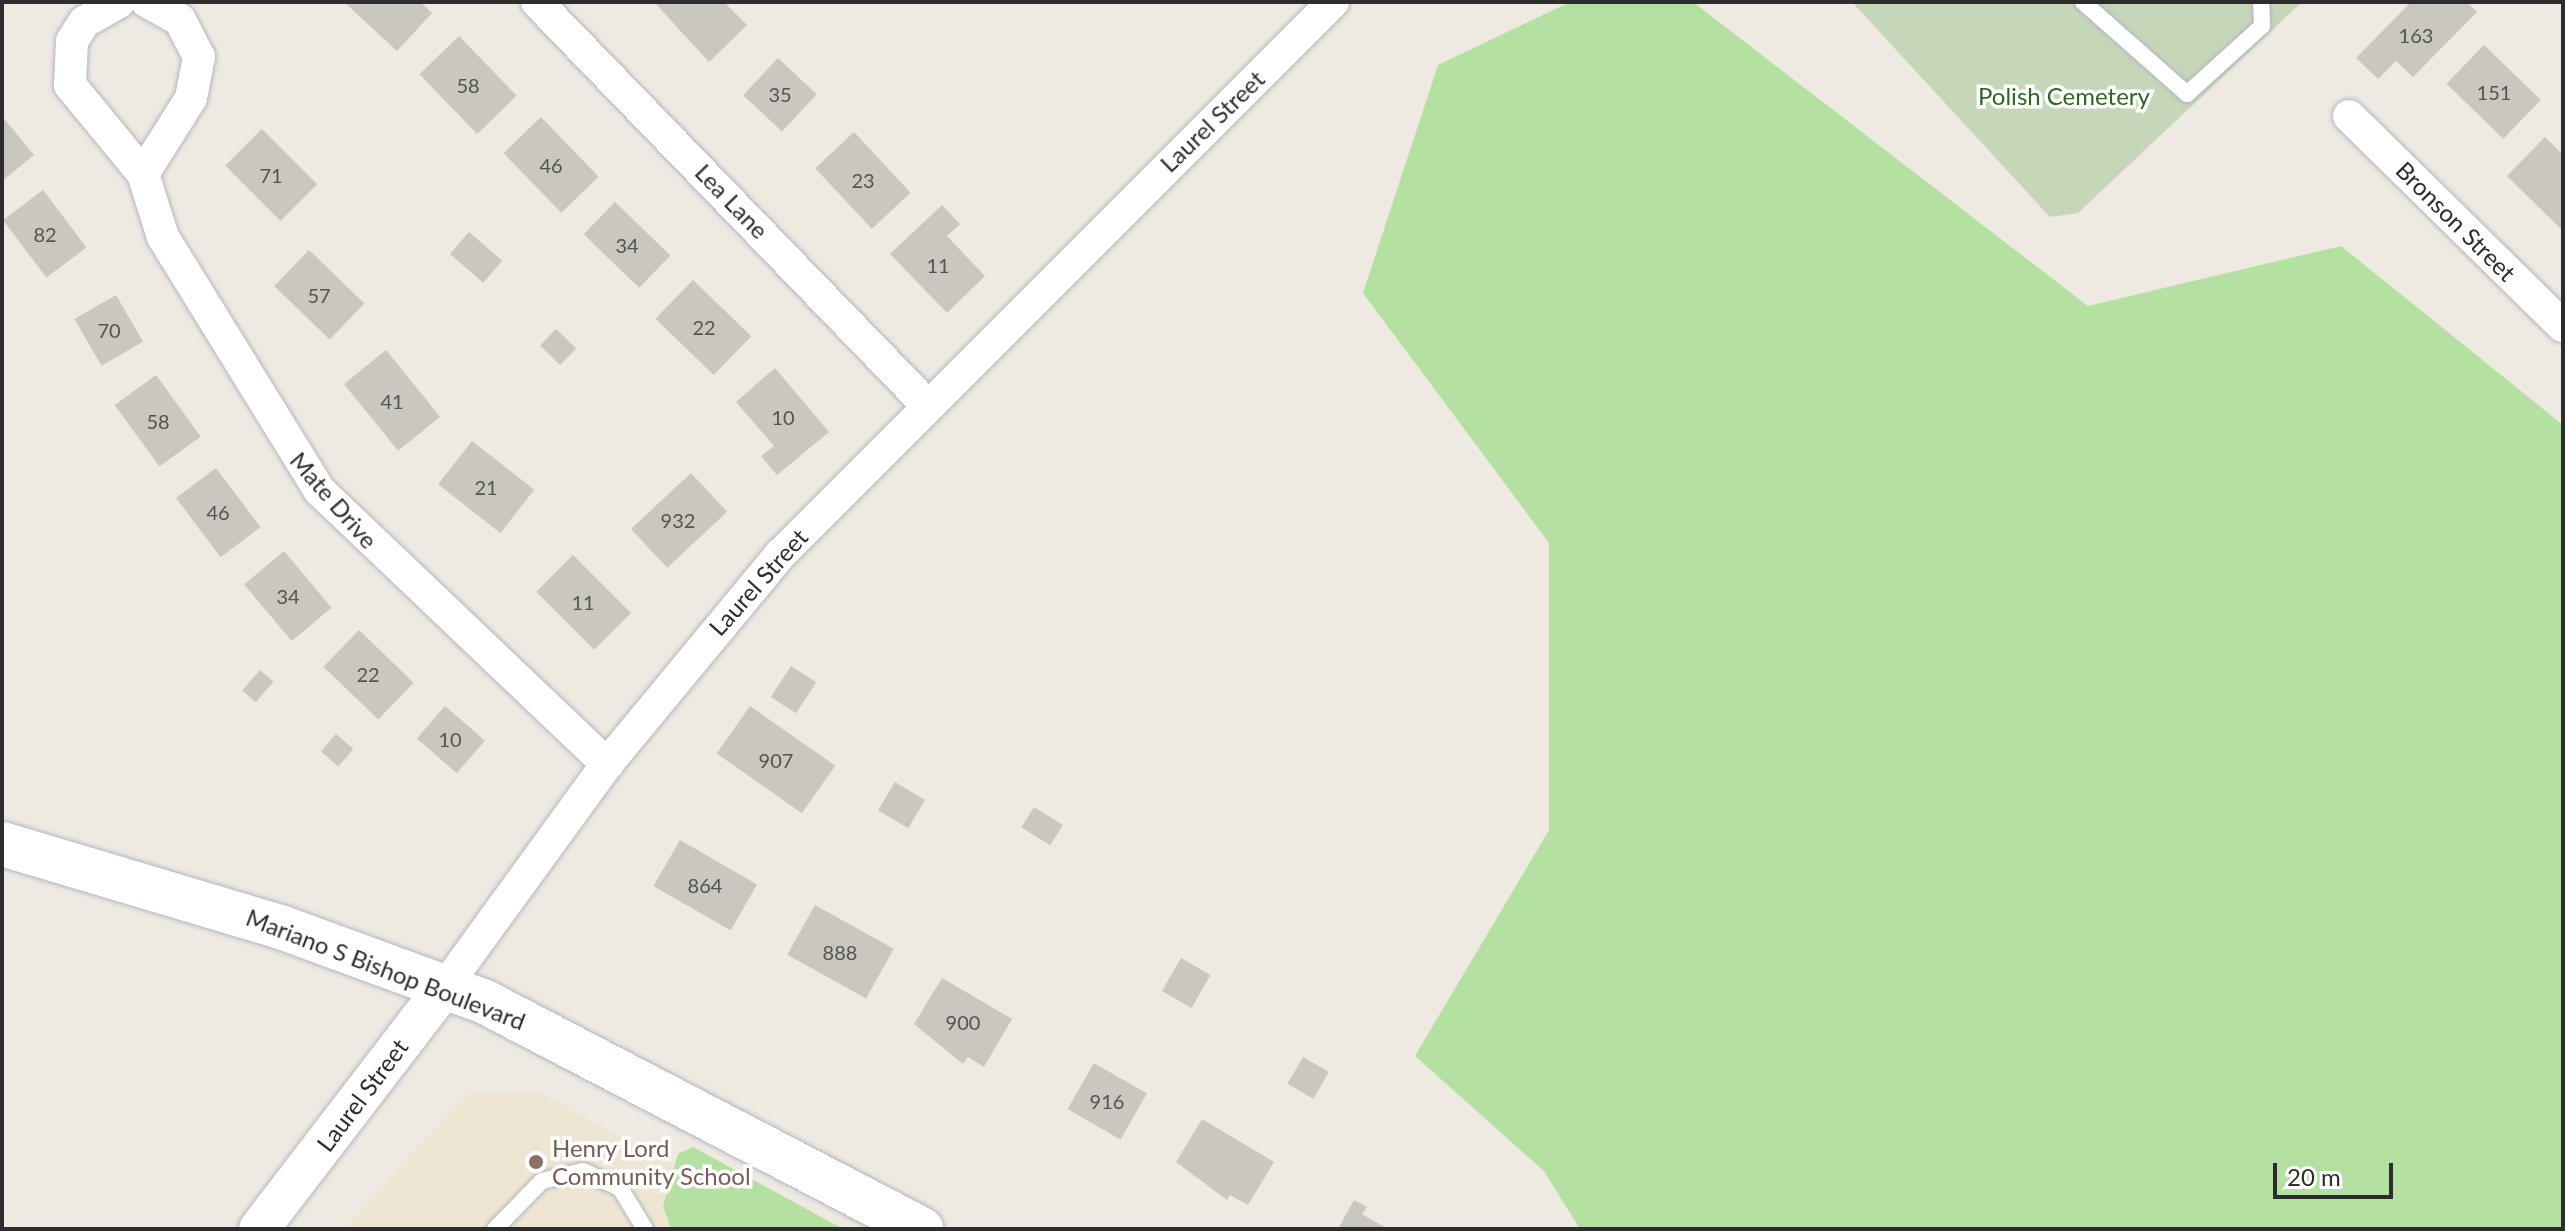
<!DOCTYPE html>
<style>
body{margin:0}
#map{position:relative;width:2565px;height:1231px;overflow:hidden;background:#eee9e1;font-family:Lato,sans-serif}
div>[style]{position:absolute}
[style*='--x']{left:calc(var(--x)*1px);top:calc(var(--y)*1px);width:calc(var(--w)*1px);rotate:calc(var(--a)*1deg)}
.education>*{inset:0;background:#eee6d2}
.green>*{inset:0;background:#b4e1a1}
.cemetery>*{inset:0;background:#c6d7b9}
.building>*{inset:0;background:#cac7bf;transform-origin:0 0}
.roads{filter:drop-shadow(0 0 2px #b4b6c0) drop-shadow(0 0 2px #b4b6c0)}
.service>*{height:16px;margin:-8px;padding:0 8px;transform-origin:8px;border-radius:8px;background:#fff}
.minor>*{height:32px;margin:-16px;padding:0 16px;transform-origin:16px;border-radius:16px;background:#fff}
.tertiary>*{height:40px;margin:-20px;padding:0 20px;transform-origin:20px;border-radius:20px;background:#fff}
.secondary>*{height:44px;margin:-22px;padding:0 22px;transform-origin:22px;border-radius:22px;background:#fff}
.dots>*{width:22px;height:22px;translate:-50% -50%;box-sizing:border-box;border:4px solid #fff;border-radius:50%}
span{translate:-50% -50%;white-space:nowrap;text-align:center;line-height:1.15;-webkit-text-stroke:7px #fff;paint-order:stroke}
.number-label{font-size:20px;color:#545452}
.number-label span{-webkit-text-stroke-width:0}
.park-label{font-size:24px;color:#2c6820}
.street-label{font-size:24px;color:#2d2d2d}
.education-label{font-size:24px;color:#785e54}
.left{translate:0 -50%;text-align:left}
.frame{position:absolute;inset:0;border:4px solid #2d2d2d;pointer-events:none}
.scale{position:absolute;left:2273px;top:1163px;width:120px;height:36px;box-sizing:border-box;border:4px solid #2d2d2d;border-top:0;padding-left:10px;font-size:24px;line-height:28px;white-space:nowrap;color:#2d2d2d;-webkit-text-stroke:6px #fff;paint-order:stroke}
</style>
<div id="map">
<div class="education">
<div style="clip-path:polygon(538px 1092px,790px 1229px,344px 1229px,467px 1094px)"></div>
</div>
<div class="green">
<div style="clip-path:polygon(1570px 2px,1693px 2px,2088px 306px,2341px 246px,2563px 425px,2563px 1229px,1580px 1229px,1544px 1171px,1415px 1056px,1549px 830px,1549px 543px,1363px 293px,1438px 65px)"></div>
<div style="clip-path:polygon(693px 1147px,843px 1229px,671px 1229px,663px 1206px,678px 1154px)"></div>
</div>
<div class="cemetery">
<div style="clip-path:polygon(1852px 2px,2302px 2px,2078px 213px,2050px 217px)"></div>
</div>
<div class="building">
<div style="clip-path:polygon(344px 2px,420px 2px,432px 13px,397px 51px)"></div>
<div style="clip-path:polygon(654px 2px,724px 2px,747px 25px,709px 62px)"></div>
<div style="clip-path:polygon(2411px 2px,2467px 2px,2477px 12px,2413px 77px,2396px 61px,2378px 79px,2356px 58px)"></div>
<div style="left:459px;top:36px;width:83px;height:55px;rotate:46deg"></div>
<div style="left:2484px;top:45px;width:79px;height:54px;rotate:44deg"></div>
<div style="left:778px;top:58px;width:53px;height:51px;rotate:43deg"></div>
<div style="clip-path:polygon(2px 116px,34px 155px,2px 181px)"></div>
<div style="left:541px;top:117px;width:83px;height:52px;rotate:46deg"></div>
<div style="left:262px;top:129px;width:78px;height:52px;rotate:45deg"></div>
<div style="left:854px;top:132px;width:83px;height:53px;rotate:47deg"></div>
<div style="clip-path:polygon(2545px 137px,2563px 155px,2563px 231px,2507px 176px)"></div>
<div style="left:43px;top:190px;width:72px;height:50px;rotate:53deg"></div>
<div style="left:615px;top:202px;width:77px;height:45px;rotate:44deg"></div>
<div style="clip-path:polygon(942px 205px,960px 224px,947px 236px,985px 276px,947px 313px,890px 254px)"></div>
<div style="left:469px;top:232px;width:44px;height:29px;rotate:41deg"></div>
<div style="left:309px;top:250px;width:77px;height:50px;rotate:44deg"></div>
<div style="left:693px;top:280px;width:81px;height:54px;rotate:44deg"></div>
<div style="left:116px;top:295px;width:54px;height:48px;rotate:60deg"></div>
<div style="left:556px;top:329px;width:28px;height:23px;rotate:44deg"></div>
<div style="left:386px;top:350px;width:86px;height:54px;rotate:51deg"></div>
<div style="clip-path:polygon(775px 368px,829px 432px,777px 475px,761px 456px,774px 446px,736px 402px)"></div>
<div style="left:156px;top:375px;width:76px;height:51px;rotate:54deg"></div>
<div style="left:472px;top:441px;width:79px;height:55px;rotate:38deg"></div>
<div style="left:216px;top:468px;width:74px;height:50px;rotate:53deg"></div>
<div style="left:691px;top:473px;width:53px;height:82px;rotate:47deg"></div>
<div style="left:284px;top:551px;width:74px;height:52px;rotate:50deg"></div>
<div style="left:573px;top:555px;width:82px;height:52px;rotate:45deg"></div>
<div style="left:359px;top:630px;width:76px;height:51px;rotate:44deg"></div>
<div style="left:791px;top:666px;width:30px;height:37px;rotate:33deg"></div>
<div style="left:260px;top:670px;width:18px;height:27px;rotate:41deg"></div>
<div style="left:445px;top:706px;width:53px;height:43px;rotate:41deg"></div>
<div style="left:750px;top:706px;width:104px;height:58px;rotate:35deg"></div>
<div style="left:336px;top:734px;width:23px;height:23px;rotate:41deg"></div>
<div style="left:895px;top:782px;width:35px;height:33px;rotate:31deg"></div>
<div style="left:1034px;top:807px;width:34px;height:24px;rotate:32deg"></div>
<div style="left:680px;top:840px;width:89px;height:53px;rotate:30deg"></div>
<div style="left:815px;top:905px;width:90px;height:57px;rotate:29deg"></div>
<div style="left:1181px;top:958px;width:34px;height:38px;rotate:30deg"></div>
<div style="clip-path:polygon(942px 978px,1012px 1019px,984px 1067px,968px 1057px,963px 1064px,914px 1024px)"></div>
<div style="left:1303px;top:1057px;width:30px;height:31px;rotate:30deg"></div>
<div style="left:1094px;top:1063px;width:61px;height:53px;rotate:30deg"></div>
<div style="clip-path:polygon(1202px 1119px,1274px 1162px,1248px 1205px,1230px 1195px,1227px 1200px,1176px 1162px)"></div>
<div style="clip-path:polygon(1354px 1200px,1367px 1207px,1362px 1214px,1388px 1229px,1338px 1229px)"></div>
</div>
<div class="roads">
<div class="service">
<div style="--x:2083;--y:2;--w:139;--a:41.5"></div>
<div style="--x:2187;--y:94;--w:101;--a:-42.2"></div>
<div style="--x:2262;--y:26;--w:24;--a:-92"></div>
<div style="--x:495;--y:1229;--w:67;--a:-45.6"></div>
<div style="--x:542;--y:1181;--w:42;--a:-13.7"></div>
<div style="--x:583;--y:1171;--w:41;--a:24.7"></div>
<div style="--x:620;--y:1188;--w:48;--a:58.6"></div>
</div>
<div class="minor">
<div style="--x:119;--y:2;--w:40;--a:150.3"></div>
<div style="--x:84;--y:22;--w:22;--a:122"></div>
<div style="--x:72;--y:41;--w:44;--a:92.6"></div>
<div style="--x:70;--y:85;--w:115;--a:50.6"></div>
<div style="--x:143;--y:174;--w:90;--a:-57.7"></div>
<div style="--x:191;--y:98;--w:42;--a:-79"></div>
<div style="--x:199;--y:57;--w:42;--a:-117.2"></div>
<div style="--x:180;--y:20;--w:38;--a:-151"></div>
<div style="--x:537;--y:2;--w:558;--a:45.94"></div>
<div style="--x:2349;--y:116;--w:300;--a:44.5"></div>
<div style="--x:143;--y:174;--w:66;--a:72.4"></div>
<div style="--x:163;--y:237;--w:297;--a:58.3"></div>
<div style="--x:319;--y:490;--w:398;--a:43.6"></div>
<div style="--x:445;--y:987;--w:276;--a:-54"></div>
<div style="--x:607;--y:764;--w:273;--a:-50.4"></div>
<div style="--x:781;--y:554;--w:781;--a:-45"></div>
</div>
<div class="tertiary">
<div style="--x:259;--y:1229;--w:305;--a:-52.5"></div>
</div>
<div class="secondary">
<div style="--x:2;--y:844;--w:293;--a:16.6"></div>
<div style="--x:283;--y:928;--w:215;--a:20.1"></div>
<div style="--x:485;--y:1002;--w:492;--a:27.5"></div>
</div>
</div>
<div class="dots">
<div style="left:536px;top:1162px;background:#8d6e63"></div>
</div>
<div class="number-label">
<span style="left:2416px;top:35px">163</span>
<span style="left:468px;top:85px">58</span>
<span style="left:2494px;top:92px">151</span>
<span style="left:780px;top:94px">35</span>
<span style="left:551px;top:165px">46</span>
<span style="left:271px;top:175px">71</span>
<span style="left:863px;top:180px">23</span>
<span style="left:45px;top:234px">82</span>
<span style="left:627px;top:245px">34</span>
<span style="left:938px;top:265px">11</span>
<span style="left:319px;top:295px">57</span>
<span style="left:704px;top:327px">22</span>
<span style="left:109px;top:330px">70</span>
<span style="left:392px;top:401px">41</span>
<span style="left:783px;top:417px">10</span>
<span style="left:158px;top:421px">58</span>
<span style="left:486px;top:487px">21</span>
<span style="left:218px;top:512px">46</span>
<span style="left:678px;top:520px">932</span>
<span style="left:288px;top:596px">34</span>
<span style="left:583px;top:602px">11</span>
<span style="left:368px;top:674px">22</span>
<span style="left:450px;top:739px">10</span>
<span style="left:776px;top:760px">907</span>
<span style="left:705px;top:885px">864</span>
<span style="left:840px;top:952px">888</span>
<span style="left:963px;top:1022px">900</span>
<span style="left:1107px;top:1101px">916</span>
</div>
<div class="park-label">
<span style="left:2064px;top:96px">Polish Cemetery</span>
</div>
<div class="street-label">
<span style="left:1212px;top:121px;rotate:-44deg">Laurel Street</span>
<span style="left:732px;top:201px;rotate:46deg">Lea Lane</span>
<span style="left:2456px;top:221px;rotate:45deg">Bronson Street</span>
<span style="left:334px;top:500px;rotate:49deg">Mate Drive</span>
<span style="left:758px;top:582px;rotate:-48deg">Laurel Street</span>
<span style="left:386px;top:969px;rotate:21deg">Mariano S Bishop Boulevard</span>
<span style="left:362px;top:1095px;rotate:-53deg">Laurel Street</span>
</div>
<div class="education-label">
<span class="left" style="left:552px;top:1162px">Henry Lord<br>Community School</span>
</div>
<div class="frame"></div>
<div class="scale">20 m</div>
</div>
